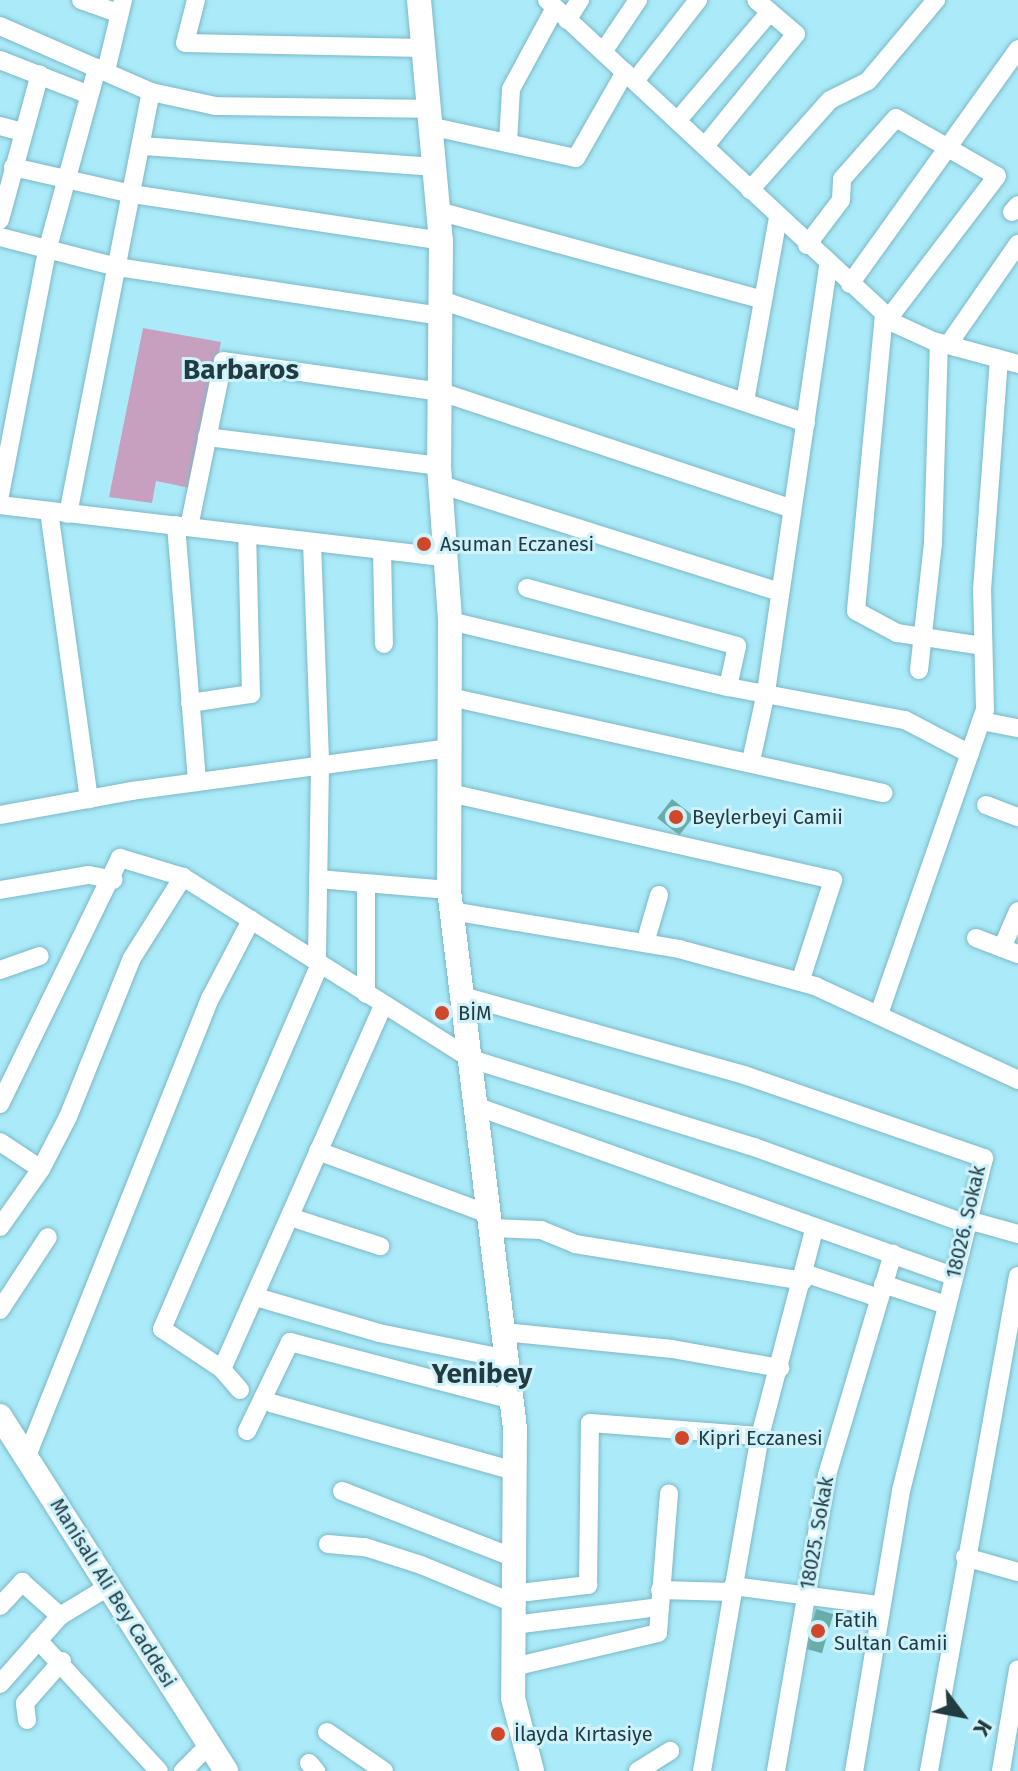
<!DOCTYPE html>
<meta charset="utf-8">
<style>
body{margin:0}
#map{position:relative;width:1018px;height:1771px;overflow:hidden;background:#abeaf8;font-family:"Fira Sans",sans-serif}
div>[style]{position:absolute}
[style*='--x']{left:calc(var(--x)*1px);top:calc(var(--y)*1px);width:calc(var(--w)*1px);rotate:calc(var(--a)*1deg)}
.green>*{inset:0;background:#c8a0bf}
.building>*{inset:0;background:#6bacaa;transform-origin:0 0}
.roads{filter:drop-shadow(0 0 2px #7bb8c7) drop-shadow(0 0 2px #7bb8c7)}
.minor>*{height:18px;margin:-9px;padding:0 9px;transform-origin:9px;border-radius:9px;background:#fff}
.major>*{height:24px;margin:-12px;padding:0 12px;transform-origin:12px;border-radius:12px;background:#fff}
.dots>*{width:22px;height:22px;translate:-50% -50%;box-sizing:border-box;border:4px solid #cef2fb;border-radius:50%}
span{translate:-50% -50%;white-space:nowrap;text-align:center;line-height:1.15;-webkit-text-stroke:6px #cef2fb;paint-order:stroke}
.poi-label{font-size:20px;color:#223b41}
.left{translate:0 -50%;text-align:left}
.street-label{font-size:20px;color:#223b41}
.district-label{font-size:28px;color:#223b41;font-weight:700}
.north{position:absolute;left:922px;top:1675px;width:80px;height:80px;-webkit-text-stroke:6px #cef2fb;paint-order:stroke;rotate:122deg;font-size:22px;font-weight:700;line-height:32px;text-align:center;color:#223b41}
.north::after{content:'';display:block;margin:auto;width:28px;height:36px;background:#223b41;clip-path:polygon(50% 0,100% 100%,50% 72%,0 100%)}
</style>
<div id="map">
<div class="green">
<div style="clip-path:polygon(143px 328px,221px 342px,190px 488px,156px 481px,152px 503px,109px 497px)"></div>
</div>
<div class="building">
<div style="left:672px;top:799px;width:28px;height:24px;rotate:38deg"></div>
<div style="left:816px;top:1609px;width:18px;height:41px;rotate:16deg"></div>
</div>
<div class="roads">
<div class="minor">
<div style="--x:81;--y:0;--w:41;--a:19.7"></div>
<div style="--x:196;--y:0;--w:44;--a:104.3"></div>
<div style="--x:185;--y:43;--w:238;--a:1.2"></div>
<div style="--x:547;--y:0;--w:476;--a:42.9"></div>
<div style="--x:896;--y:324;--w:41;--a:24.7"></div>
<div style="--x:933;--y:341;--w:88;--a:15.1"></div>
<div style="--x:567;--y:20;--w:24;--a:-57"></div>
<div style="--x:0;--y:26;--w:165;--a:23.6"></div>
<div style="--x:151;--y:92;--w:66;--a:12.3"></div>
<div style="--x:215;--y:106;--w:213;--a:0.8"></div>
<div style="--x:603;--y:52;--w:63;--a:-56.1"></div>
<div style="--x:0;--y:60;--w:93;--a:21.3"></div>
<div style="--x:106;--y:71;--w:73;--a:-76.5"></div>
<div style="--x:635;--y:81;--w:103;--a:-52.1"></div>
<div style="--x:678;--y:120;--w:142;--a:-49.6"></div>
<div style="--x:0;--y:126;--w:24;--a:15"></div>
<div style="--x:429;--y:126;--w:150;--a:12.3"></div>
<div style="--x:576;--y:158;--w:99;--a:-60.3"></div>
<div style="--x:508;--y:143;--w:54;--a:-86.8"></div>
<div style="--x:511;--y:89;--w:92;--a:-61.5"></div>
<div style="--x:143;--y:146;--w:291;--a:4.1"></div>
<div style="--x:705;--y:146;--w:144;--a:-50.9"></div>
<div style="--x:796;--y:34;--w:52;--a:-139.6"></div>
<div style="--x:13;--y:167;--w:122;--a:12.8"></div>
<div style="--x:132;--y:194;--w:313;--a:8.6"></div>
<div style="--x:750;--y:190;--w:120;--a:-48.4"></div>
<div style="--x:830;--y:100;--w:42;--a:-26.6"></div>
<div style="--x:868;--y:81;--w:106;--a:-50"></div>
<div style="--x:438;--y:211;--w:337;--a:15.3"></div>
<div style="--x:1012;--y:212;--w:9;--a:-49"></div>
<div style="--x:0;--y:220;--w:151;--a:-74.7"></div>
<div style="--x:0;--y:237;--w:121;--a:14.4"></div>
<div style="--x:117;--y:267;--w:328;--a:8.6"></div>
<div style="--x:807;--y:245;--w:56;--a:-52.9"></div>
<div style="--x:841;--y:200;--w:21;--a:-87"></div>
<div style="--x:842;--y:179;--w:81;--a:-48.5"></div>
<div style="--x:896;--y:118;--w:116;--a:29.9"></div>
<div style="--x:997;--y:176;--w:178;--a:127.3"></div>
<div style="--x:850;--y:284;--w:289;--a:-54.4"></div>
<div style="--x:441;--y:300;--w:385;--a:18.6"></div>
<div style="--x:884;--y:314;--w:298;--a:95.4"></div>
<div style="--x:856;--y:611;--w:47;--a:28.2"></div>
<div style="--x:897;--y:633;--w:87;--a:8.6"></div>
<div style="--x:948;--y:345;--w:123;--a:-55.3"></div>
<div style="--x:745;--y:401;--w:187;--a:-79.8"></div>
<div style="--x:207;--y:437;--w:234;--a:7.1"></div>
<div style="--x:439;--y:484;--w:357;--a:17.6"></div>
<div style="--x:0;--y:495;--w:248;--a:-79.1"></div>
<div style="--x:47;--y:251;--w:190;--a:-74.7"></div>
<div style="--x:0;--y:505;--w:447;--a:6.7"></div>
<div style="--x:49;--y:511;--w:291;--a:82.1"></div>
<div style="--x:68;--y:514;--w:430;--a:-78.9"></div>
<div style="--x:176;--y:525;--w:258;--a:85.3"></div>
<div style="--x:189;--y:527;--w:169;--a:-78.4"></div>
<div style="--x:223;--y:361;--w:220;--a:8.1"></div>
<div style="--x:441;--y:392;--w:370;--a:18.4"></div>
<div style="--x:312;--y:542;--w:223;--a:87.9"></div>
<div style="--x:320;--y:765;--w:198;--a:90.9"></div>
<div style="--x:382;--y:551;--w:93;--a:88.8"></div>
<div style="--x:527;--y:588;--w:218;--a:15.4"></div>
<div style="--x:737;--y:646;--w:42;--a:102.4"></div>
<div style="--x:450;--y:621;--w:286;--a:13.4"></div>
<div style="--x:728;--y:687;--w:180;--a:10.6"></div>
<div style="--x:905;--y:720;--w:73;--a:27.6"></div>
<div style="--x:919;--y:670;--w:128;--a:-83.7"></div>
<div style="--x:933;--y:543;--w:200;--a:-88.3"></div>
<div style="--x:450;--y:697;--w:444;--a:12.5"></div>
<div style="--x:190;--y:703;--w:62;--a:-8.4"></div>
<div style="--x:251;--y:694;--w:160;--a:-91.4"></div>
<div style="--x:981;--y:721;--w:38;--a:11"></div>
<div style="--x:751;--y:761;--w:71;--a:-77.7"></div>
<div style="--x:766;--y:692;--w:430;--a:-81.7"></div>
<div style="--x:450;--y:793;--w:393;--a:12.8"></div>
<div style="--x:833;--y:880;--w:107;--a:107.9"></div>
<div style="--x:986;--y:805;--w:34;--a:21"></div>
<div style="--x:0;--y:815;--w:134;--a:-10.3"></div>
<div style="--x:132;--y:791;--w:321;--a:-7.7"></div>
<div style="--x:318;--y:879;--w:131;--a:4.8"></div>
<div style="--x:366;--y:884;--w:110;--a:90"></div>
<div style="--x:0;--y:890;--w:90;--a:-9.6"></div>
<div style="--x:89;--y:875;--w:25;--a:11"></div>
<div style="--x:452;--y:911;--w:230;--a:9.5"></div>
<div style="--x:679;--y:949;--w:141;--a:15.2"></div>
<div style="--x:815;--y:986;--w:224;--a:24.8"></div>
<div style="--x:976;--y:938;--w:45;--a:20.9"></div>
<div style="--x:645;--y:943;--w:50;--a:-73.7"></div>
<div style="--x:1002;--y:948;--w:40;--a:-66.6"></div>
<div style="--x:0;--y:970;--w:42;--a:-19.3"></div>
<div style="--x:463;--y:996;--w:292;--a:15.7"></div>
<div style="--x:744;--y:1075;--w:254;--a:19.1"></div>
<div style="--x:984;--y:1158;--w:343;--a:104"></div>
<div style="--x:901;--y:1491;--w:284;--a:99.5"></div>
<div style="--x:879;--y:1014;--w:322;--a:-70.8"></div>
<div style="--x:985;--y:710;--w:120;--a:-91.4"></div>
<div style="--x:982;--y:590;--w:232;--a:-85.8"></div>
<div style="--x:0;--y:1104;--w:274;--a:-64"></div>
<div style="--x:120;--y:858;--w:66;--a:16.8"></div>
<div style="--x:183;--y:877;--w:341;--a:32.3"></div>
<div style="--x:471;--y:1059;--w:296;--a:17.3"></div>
<div style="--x:754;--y:1147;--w:226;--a:19.9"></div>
<div style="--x:478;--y:1107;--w:504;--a:19.59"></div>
<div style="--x:0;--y:1142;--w:49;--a:33.4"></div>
<div style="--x:318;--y:1151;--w:184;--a:20.3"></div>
<div style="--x:290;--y:1217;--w:95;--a:17.9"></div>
<div style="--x:968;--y:1220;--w:52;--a:15.6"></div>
<div style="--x:0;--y:1227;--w:71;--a:-54.7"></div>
<div style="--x:41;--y:1169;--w:59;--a:-62.6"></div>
<div style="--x:68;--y:1117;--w:171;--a:-68.1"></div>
<div style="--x:132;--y:958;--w:96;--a:-57.8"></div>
<div style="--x:492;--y:1228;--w:49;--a:2.3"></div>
<div style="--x:541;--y:1230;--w:37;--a:22"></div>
<div style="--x:575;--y:1244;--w:231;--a:9.2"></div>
<div style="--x:804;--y:1273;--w:79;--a:18.4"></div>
<div style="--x:883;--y:1284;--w:66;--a:18.4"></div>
<div style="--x:256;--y:1297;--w:128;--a:16.3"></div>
<div style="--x:379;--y:1333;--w:131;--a:11.5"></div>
<div style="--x:0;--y:1310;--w:87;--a:-56.7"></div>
<div style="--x:504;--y:1332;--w:169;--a:5.8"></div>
<div style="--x:672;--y:1349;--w:110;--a:10"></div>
<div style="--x:222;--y:1369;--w:398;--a:-66.1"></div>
<div style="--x:240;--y:1390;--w:28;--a:-131"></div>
<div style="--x:222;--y:1369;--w:72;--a:-146.3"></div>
<div style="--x:162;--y:1329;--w:398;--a:-66.6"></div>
<div style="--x:271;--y:1403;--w:253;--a:15.6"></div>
<div style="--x:247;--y:1431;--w:99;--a:-64.2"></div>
<div style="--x:290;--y:1342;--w:229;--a:14.6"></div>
<div style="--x:27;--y:1456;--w:495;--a:-68.2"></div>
<div style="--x:211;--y:997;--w:87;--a:-62.5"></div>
<div style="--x:342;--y:1491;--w:182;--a:21.2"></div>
<div style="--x:328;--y:1544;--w:37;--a:5"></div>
<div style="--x:365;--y:1547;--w:59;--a:17.8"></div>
<div style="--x:421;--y:1565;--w:97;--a:22.3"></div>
<div style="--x:965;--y:1557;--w:55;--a:15.8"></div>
<div style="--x:733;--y:1586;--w:148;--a:7.4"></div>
<div style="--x:660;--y:1590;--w:72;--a:1.6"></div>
<div style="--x:511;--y:1594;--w:78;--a:-6.7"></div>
<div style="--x:588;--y:1585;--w:162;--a:-89.3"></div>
<div style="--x:590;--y:1423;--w:170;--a:4.4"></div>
<div style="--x:0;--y:1606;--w:33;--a:-47"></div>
<div style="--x:22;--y:1582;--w:51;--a:41.8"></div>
<div style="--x:513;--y:1625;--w:147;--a:-7"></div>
<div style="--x:38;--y:1640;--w:178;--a:47.3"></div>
<div style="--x:513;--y:1667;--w:149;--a:-13.2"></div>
<div style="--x:658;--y:1633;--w:140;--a:-85.5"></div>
<div style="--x:0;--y:1684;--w:91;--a:-48.6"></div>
<div style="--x:60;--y:1616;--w:56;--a:-31.1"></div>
<div style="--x:27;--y:1720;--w:17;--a:-97"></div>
<div style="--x:25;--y:1703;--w:56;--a:-48.6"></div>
<div style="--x:327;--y:1732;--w:69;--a:34.4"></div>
<div style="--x:309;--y:1763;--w:11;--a:49"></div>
<div style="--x:183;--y:1771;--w:37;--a:-45"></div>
<div style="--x:638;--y:1771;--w:38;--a:-32"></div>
<div style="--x:702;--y:1771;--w:340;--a:-80.2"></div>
<div style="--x:760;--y:1436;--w:216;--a:-75.3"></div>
<div style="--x:776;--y:1771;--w:300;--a:-80.2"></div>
<div style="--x:827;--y:1475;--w:231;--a:-73.4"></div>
<div style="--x:929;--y:1771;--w:503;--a:-79.81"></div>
<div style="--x:1001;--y:1771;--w:103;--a:-80.5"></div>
</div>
<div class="major">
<div style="--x:419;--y:0;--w:242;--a:84.8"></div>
<div style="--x:441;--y:241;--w:225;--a:90.5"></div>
<div style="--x:439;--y:466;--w:155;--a:85.9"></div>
<div style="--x:450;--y:621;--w:269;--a:90.2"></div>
<div style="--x:449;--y:890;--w:542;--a:83.01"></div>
<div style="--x:515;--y:1428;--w:270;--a:90.4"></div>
<div style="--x:513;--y:1698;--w:75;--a:75.4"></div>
<div style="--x:0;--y:1416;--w:421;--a:57.5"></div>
</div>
</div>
<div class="dots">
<div style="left:424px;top:544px;background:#d14729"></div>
<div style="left:676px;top:817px;background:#d14729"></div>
<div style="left:442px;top:1013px;background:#d14729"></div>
<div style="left:682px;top:1438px;background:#d14729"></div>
<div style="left:818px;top:1631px;background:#d14729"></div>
<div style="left:498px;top:1734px;background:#d14729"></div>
</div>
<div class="poi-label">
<span class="left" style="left:440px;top:544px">Asuman Eczanesi</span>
<span class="left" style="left:692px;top:817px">Beylerbeyi Camii</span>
<span class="left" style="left:458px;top:1013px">BİM</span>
<span class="left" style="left:698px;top:1438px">Kipri Eczanesi</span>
<span class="left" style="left:834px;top:1632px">Fatih<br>Sultan Camii</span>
<span class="left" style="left:514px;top:1734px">İlayda Kırtasiye</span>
</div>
<div class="street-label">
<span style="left:966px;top:1222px;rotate:-77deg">18026. Sokak</span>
<span style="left:817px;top:1533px;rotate:-80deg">18025. Sokak</span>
<span style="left:113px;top:1593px;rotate:58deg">Manisalı Ali Bey Caddesi</span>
</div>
<div class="district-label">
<span style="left:241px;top:370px">Barbaros</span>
<span style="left:482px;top:1374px">Yenibey</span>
</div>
<div class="north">K</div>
</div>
